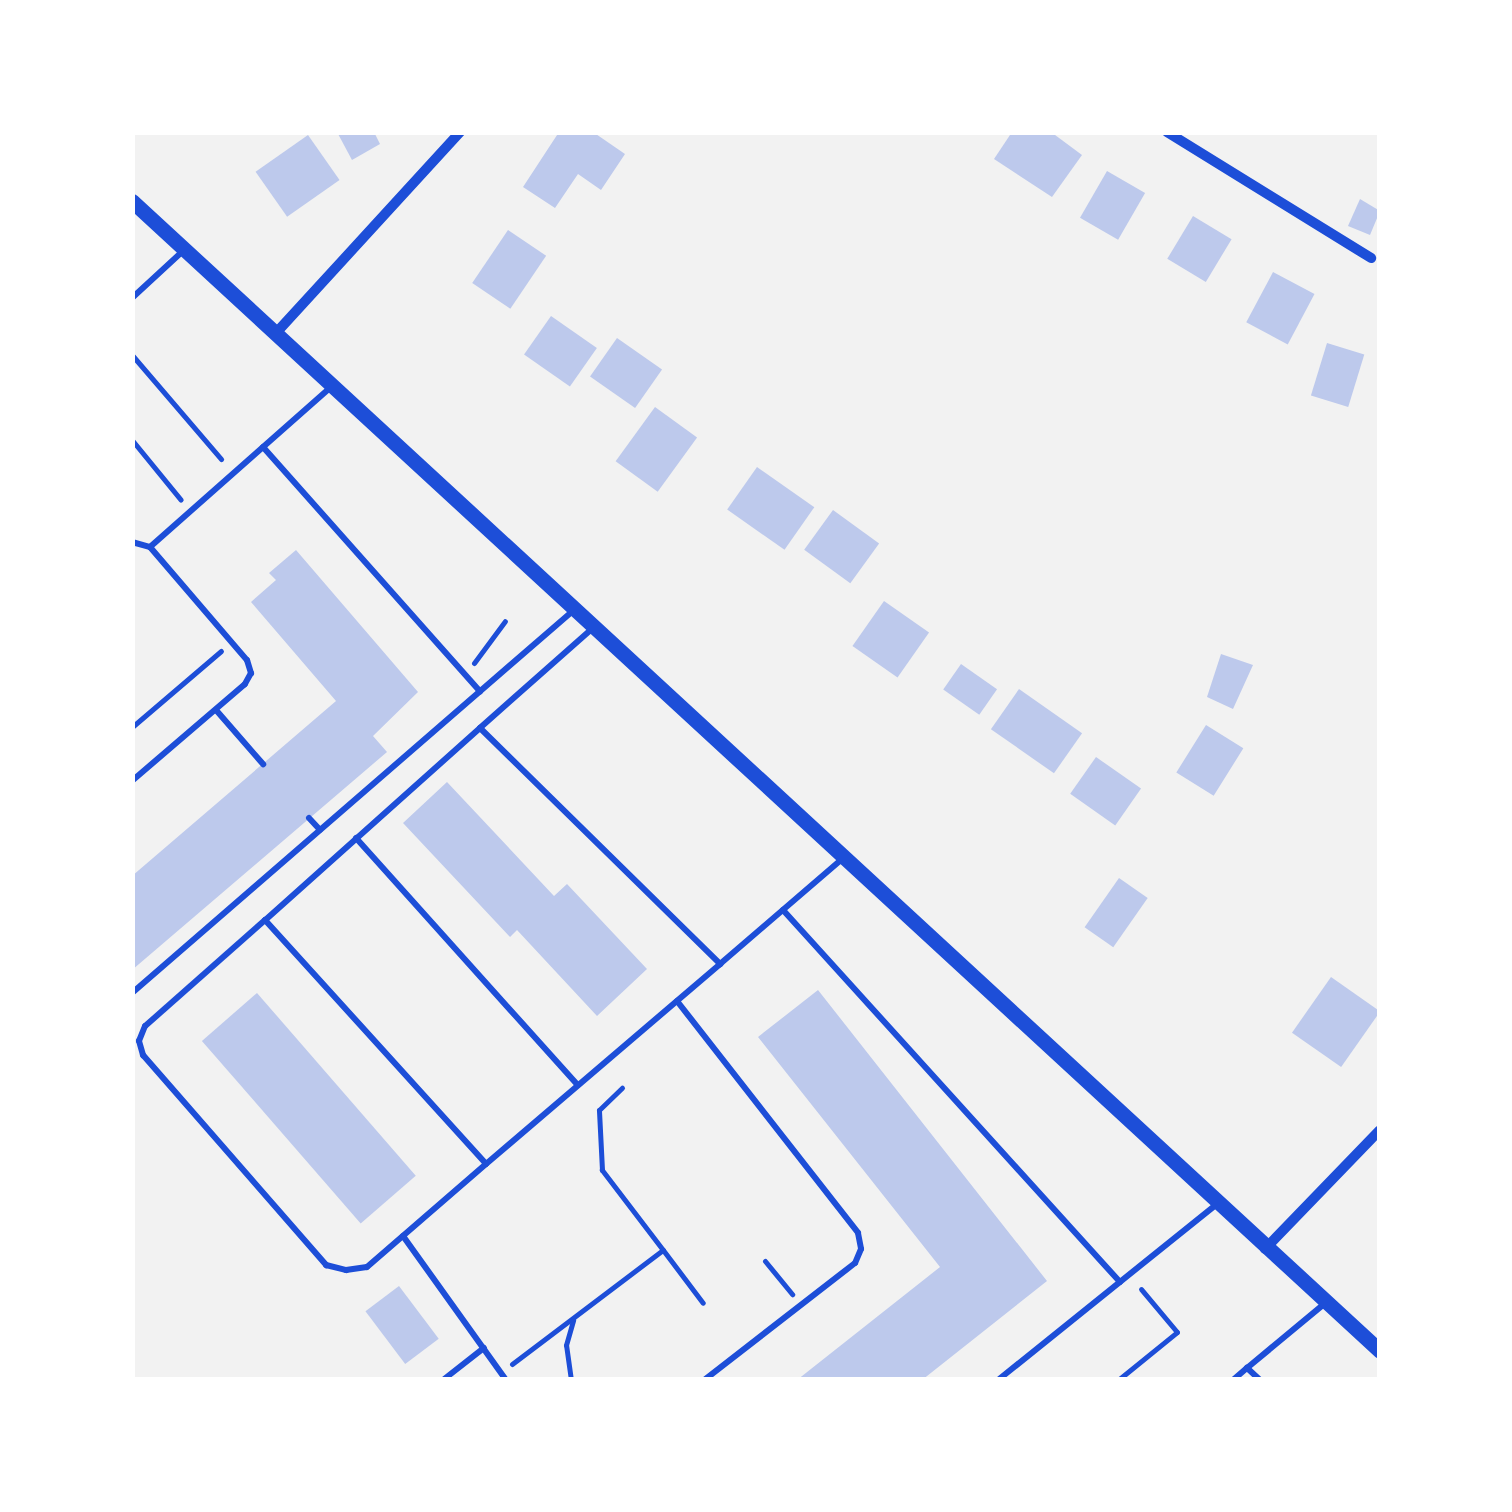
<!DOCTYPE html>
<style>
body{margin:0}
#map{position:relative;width:1512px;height:1512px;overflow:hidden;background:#f2f2f2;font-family:"Exo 2",sans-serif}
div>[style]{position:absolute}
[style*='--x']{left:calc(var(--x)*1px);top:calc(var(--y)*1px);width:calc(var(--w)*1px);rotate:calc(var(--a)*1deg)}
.building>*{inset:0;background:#bdc9ec;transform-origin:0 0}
.path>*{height:5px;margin:-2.5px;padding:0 2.5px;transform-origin:2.5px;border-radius:2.5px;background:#1d4ed8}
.service>*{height:6px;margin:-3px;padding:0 3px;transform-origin:3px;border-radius:3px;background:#1d4ed8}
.minor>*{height:10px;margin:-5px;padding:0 5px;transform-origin:5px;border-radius:5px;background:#1d4ed8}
.tertiary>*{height:15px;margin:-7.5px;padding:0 7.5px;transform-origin:7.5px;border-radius:7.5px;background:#1d4ed8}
span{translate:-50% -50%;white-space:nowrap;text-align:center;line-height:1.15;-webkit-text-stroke:10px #fff;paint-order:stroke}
.frame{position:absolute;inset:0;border:135px solid #fff;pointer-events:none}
</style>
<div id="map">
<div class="building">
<div style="clip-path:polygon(337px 132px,374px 132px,380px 144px,352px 160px)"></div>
<div style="clip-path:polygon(559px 132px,593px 132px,625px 154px,601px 190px,578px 174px,555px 208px,523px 187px)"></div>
<div style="clip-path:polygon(1012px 132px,1051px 132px,1082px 155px,1052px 197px,994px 159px)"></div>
<div style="left:308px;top:135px;width:55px;height:64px;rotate:55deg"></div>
<div style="left:1107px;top:171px;width:44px;height:54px;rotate:30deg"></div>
<div style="clip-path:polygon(1360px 199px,1380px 211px,1370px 235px,1348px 226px)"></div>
<div style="left:1193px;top:216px;width:45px;height:50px;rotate:31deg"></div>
<div style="left:508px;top:230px;width:46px;height:64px;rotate:34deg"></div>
<div style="left:1273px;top:272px;width:47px;height:57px;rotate:28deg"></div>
<div style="left:551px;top:316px;width:56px;height:47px;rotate:35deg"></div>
<div style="left:617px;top:338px;width:55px;height:47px;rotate:35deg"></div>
<div style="left:1327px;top:343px;width:39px;height:55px;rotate:17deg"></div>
<div style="left:655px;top:407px;width:52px;height:67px;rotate:36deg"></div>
<div style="left:757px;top:467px;width:70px;height:52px;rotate:35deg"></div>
<div style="left:833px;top:510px;width:57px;height:49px;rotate:36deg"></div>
<div style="clip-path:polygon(296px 550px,418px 692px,373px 736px,387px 752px,132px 970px,132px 876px,336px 701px,251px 602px,276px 580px,269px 573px)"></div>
<div style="left:884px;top:601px;width:55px;height:55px;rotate:35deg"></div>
<div style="clip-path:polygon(1221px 654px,1253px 665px,1233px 709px,1207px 697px)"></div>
<div style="left:961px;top:664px;width:44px;height:31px;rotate:35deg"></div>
<div style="left:1019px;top:689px;width:77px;height:49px;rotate:35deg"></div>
<div style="left:1206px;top:725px;width:44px;height:56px;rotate:32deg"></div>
<div style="left:1096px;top:757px;width:55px;height:45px;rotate:35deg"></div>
<div style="clip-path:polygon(447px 782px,554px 896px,567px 884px,647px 969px,597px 1016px,517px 930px,510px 937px,403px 823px)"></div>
<div style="left:1119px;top:878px;width:35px;height:60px;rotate:35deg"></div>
<div style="left:1331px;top:977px;width:60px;height:68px;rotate:35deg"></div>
<div style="clip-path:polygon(818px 990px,1047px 1281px,922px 1380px,797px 1380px,940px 1267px,758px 1037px)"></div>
<div style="left:257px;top:993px;width:242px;height:73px;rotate:49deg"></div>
<div style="left:399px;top:1286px;width:66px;height:42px;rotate:53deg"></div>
</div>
<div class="path">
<div style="--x:132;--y:355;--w:137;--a:49.4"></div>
<div style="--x:132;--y:440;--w:77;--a:50.8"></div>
<div style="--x:474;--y:663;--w:52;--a:-53.6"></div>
<div style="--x:132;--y:727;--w:117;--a:-40.5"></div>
<div style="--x:663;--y:1250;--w:66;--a:53"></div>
<div style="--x:765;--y:1261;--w:43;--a:50.7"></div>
<div style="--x:512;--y:1364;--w:189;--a:-37.1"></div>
<div style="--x:663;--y:1250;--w:101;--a:-127.3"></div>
<div style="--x:602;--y:1170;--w:60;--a:-92.9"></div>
<div style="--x:599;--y:1110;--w:32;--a:-44"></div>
<div style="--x:571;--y:1380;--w:35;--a:-98"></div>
<div style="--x:566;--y:1345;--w:26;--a:-74"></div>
<div style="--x:1118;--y:1380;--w:76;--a:-39.1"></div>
<div style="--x:1177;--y:1332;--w:56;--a:-129.9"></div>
</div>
<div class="service">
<div style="--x:132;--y:298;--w:69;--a:-42.7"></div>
<div style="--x:263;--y:447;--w:327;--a:48.4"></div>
<div style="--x:132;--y:542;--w:19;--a:16"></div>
<div style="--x:150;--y:547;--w:149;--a:49.4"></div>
<div style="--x:247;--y:660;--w:14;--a:73"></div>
<div style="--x:251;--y:673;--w:13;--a:119"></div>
<div style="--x:245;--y:684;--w:149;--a:139.4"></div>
<div style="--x:150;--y:547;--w:242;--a:-41.5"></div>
<div style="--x:594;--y:627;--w:152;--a:138.5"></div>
<div style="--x:480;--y:728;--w:337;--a:44.5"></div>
<div style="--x:720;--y:964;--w:161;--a:-40.7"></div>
<div style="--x:216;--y:710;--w:72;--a:49"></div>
<div style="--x:480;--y:728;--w:288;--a:138.2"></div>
<div style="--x:265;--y:920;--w:329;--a:47.8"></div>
<div style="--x:486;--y:1164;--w:308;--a:-40.5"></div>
<div style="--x:309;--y:818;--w:16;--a:47"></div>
<div style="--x:356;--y:838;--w:332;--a:48.1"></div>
<div style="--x:783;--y:910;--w:502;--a:47.83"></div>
<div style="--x:265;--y:920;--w:160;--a:138.5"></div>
<div style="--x:145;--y:1026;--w:16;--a:112"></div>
<div style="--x:139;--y:1041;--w:15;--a:74"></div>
<div style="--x:143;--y:1055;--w:279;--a:48.9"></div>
<div style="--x:326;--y:1265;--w:21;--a:14"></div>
<div style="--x:346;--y:1270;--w:21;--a:-8"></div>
<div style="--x:367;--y:1267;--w:157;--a:-40.9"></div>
<div style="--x:132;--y:993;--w:586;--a:-40.92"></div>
<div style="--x:677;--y:1001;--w:294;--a:52"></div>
<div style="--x:858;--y:1233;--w:16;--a:79"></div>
<div style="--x:861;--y:1249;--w:15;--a:113"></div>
<div style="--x:855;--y:1263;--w:191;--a:142.2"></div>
<div style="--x:403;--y:1236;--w:177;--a:54.4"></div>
<div style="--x:443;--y:1380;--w:52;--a:-38"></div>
<div style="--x:998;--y:1380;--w:280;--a:-38.8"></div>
<div style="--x:1233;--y:1380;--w:18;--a:-41"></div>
<div style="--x:1260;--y:1380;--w:18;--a:-137"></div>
<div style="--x:1247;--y:1368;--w:100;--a:-39.7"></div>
</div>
<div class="minor">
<div style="--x:1167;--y:132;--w:240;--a:31.7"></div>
<div style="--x:276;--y:333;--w:273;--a:-47.5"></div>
<div style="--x:1265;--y:1249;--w:165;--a:-46"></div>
</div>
<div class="tertiary">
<div style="--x:132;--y:201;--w:1697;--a:42.66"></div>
</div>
<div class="frame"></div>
</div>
